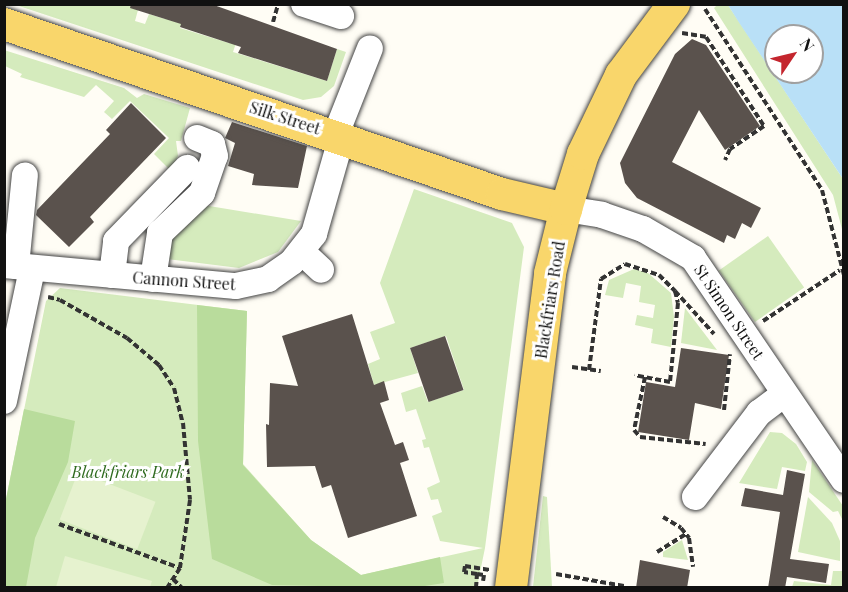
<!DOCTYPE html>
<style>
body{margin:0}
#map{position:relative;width:848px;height:592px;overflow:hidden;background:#fffdf5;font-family:"Playfair Display",serif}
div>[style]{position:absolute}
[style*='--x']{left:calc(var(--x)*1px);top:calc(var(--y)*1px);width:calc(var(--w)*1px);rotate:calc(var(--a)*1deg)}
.green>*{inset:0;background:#d5ebbd;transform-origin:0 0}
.forest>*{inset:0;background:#b9dc9c}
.pitch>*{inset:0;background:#e6f2cf;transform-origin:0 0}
.water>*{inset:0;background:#b9e0f7}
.building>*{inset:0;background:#5a524d;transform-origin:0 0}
.path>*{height:4px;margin-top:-2px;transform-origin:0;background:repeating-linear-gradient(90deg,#333 0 6px,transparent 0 9px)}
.roads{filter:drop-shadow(0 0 2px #444) drop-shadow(0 0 2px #444)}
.minor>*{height:26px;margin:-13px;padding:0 13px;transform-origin:13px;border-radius:13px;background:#fff}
.major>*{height:32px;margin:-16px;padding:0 16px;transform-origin:16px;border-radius:16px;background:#f9d66b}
span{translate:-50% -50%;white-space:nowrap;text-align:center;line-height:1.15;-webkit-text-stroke:6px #fff;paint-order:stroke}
.street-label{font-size:16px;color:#111}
.park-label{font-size:16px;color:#2f6b1f;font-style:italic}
.frame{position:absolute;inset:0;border:6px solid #111;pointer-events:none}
.north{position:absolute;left:764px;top:24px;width:60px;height:60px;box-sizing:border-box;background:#fff;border:2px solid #a0a0a0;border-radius:50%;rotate:55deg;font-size:16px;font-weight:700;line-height:24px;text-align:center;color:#111}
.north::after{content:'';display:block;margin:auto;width:21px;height:27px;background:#c4262e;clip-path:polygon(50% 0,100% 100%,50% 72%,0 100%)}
</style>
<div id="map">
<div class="green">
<div style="clip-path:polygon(16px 5px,135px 5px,138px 10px,135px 21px,145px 24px,149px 14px,165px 19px,169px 7px,185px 12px,180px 28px,229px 43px,240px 31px,233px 52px,327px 81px,337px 49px,346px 52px,334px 86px,321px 97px,303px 100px)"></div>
<div style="clip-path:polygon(717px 5px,728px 5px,843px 179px,843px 233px,833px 195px,714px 8px)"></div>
<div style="clip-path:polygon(4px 50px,124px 88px,137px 98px,144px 94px,190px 108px,181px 141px,176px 141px,178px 156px,171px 171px,154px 154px,169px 138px,130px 101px,112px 119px,104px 112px,114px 101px,96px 85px,84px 97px,20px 77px,22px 74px,5px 66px)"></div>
<div style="clip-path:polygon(414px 189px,512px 223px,524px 247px,485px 548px,477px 587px,5px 588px,5px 504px,46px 301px,60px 288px,247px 311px,243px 464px,311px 540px,361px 575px,483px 548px,440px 541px,432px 516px,442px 512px,438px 499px,431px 500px,427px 488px,440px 482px,429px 447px,424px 448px,422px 440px,426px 439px,416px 409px,406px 412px,401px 393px,422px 386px,428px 402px,464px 390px,446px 336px,410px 348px,418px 373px,374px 385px,368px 364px,380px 359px,370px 332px,395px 323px,380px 283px)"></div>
<div style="clip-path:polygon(203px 205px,301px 221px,278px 252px,239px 268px,167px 259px,171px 230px)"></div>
<div style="left:768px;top:236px;width:63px;height:60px;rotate:55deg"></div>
<div style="clip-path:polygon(634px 269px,648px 273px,671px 293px,674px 317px,671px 347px,651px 343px,653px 329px,635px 325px,637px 315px,653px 318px,655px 305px,639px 302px,641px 286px,626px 283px,623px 298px,605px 295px,609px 280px)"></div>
<div style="clip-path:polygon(685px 308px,717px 350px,681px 343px)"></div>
<div style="clip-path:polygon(770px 432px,782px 433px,796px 444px,807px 462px,805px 471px,782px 467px,777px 489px,739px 483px)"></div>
<div style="clip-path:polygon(812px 460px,843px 506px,843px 521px,838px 511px,833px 512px,809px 492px)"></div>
<div style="clip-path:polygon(543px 496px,547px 497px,552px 587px,533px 587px)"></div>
<div style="clip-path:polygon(808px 497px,832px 523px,840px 541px,840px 561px,798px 552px)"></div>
<div style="clip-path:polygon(682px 540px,688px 560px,663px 557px,663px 552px)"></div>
<div style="clip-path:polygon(833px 571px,843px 571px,843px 587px,792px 587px,794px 581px,831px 585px)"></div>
</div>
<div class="forest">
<div style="clip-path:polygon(197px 305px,247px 311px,243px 465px,311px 540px,361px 575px,440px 557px,444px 583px,412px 588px,272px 585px,212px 559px,198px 441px)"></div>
<div style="clip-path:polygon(24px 409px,75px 421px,68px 462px,35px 538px,26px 587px,5px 587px,5px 504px)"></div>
</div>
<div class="pitch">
<div style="left:78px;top:472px;width:83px;height:51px;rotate:21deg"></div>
<div style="clip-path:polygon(65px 556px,152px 581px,150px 587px,56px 587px)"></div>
</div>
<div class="water">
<div style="clip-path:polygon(evenodd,728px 5px,843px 5px,843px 179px,738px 21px,728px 5px,776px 36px,812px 36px,812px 72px,776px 72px,776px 36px)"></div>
</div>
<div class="building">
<div style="clip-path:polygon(131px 4px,211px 4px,337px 49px,327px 81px,238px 53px,241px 47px,180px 27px,181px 24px,130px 8px)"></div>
<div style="clip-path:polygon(692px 39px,706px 45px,760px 126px,725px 150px,699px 110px,672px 162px,761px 208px,751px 228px,742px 223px,735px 239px,727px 235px,724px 243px,637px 198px,625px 183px,620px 163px,675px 54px)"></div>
<div style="clip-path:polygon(131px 103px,166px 138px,90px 217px,94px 222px,69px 247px,36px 215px,37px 210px,110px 134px,106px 130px)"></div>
<div style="clip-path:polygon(232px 122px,307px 146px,298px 188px,252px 185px,254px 174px,228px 166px,235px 143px,225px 138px)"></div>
<div style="clip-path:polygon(352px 314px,374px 385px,384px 381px,389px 400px,380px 403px,395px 445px,403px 442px,409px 460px,400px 463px,417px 516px,348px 538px,331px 485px,322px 488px,315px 466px,267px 467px,266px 424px,269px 425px,270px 383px,298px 386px,282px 336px)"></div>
<div style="left:445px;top:336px;width:57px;height:37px;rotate:71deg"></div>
<div style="clip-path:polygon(681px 348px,729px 355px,721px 409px,695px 403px,689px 440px,638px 432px,646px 382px,675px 387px)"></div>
<div style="clip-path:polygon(787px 470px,805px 474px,790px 559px,829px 564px,826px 583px,787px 577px,785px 588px,768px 588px,780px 512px,741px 506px,745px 488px,783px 495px)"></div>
<div style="clip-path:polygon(640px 560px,690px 570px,687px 588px,636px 588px)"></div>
</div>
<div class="path">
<div style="--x:705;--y:9;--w:216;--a:57.1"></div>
<div style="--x:822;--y:190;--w:88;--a:75.5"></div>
<div style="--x:273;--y:22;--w:19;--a:-74"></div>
<div style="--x:682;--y:33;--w:24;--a:9"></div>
<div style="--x:706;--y:37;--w:106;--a:56.9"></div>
<div style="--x:764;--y:126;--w:41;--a:145.9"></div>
<div style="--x:730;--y:149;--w:12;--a:114"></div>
<div style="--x:675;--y:291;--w:58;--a:47.8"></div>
<div style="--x:48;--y:297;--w:12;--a:14"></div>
<div style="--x:60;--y:300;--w:77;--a:29.6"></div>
<div style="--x:127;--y:338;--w:42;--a:40.2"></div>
<div style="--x:159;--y:365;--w:27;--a:57"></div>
<div style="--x:174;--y:388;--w:36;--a:76"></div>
<div style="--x:183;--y:423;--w:77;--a:84.8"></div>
<div style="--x:190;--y:500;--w:69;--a:98.4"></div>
<div style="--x:180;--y:568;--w:24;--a:123"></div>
<div style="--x:763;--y:321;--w:92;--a:-33.5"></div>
<div style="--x:572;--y:367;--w:29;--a:8"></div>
<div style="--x:589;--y:370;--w:92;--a:-82.5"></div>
<div style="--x:601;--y:279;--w:28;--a:-32"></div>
<div style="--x:625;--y:264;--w:36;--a:18"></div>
<div style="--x:659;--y:275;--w:23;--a:45"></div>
<div style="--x:675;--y:291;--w:12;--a:76"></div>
<div style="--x:678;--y:303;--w:79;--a:95.8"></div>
<div style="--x:670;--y:382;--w:36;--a:-169"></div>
<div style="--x:645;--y:377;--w:54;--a:101.7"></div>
<div style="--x:634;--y:430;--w:9;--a:49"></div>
<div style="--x:640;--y:437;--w:66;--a:6.1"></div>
<div style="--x:724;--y:410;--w:56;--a:-83.9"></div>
<div style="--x:663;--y:517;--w:21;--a:31"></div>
<div style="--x:681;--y:528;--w:13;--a:51"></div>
<div style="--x:689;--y:538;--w:29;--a:82"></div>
<div style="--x:59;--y:524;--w:129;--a:20"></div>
<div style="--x:657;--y:552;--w:34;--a:-32"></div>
<div style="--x:477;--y:574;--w:13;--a:-171"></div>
<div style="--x:464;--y:572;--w:6;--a:-81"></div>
<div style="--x:465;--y:566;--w:25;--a:9"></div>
<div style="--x:556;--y:574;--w:69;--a:10"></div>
<div style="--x:173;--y:579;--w:13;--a:45"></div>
<div style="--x:476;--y:588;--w:14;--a:-86"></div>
<div style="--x:477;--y:574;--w:7;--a:8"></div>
<div style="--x:484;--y:575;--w:6;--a:99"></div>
</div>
<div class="roads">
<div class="minor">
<div style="--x:304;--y:4;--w:39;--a:18"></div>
<div style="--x:336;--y:134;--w:92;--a:-68.4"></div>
<div style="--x:566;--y:209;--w:36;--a:9"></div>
<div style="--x:602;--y:215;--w:43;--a:18.9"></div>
<div style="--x:643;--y:229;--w:58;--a:30.1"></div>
<div style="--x:693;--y:258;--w:268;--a:55.8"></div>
<div style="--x:302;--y:252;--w:26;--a:43"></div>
<div style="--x:4;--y:265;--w:233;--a:5.2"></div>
<div style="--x:236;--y:286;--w:33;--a:-12"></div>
<div style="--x:268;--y:279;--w:29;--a:-35"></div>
<div style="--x:292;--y:262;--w:36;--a:-52"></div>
<div style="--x:314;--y:234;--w:102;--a:-74.1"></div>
<div style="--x:16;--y:266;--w:91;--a:-84.4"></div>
<div style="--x:112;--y:275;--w:34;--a:-83"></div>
<div style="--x:116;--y:241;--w:102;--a:-45.8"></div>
<div style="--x:153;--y:279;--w:47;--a:-81.3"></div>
<div style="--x:160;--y:233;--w:58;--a:-43.6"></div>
<div style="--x:202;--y:193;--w:39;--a:-71"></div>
<div style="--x:215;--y:156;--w:12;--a:-104"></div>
<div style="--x:212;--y:144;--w:16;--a:-158"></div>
<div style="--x:4;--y:401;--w:135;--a:-78"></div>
<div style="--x:695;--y:497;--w:106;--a:-52.7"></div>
<div style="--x:759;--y:413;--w:31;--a:-37"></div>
</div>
<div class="major">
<div style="--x:4;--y:24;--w:526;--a:18.85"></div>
<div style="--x:502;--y:194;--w:66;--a:13.2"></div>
<div style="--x:511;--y:588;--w:317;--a:-82.9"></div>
<div style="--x:550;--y:273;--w:66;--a:-76"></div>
<div style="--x:566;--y:209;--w:58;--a:-72.8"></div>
<div style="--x:583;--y:154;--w:88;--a:-64.3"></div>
<div style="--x:621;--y:75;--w:89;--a:-53.3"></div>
</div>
</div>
<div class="street-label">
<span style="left:285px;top:118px;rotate:18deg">Silk Street</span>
<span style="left:184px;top:281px;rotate:4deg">Cannon Street</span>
<span style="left:550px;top:300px;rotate:-81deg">Blackfriars Road</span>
<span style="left:729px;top:312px;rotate:56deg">St Simon Street</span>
</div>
<div class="park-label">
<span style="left:128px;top:472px">Blackfriars Park</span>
</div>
<div class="frame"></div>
<div class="north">N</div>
</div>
